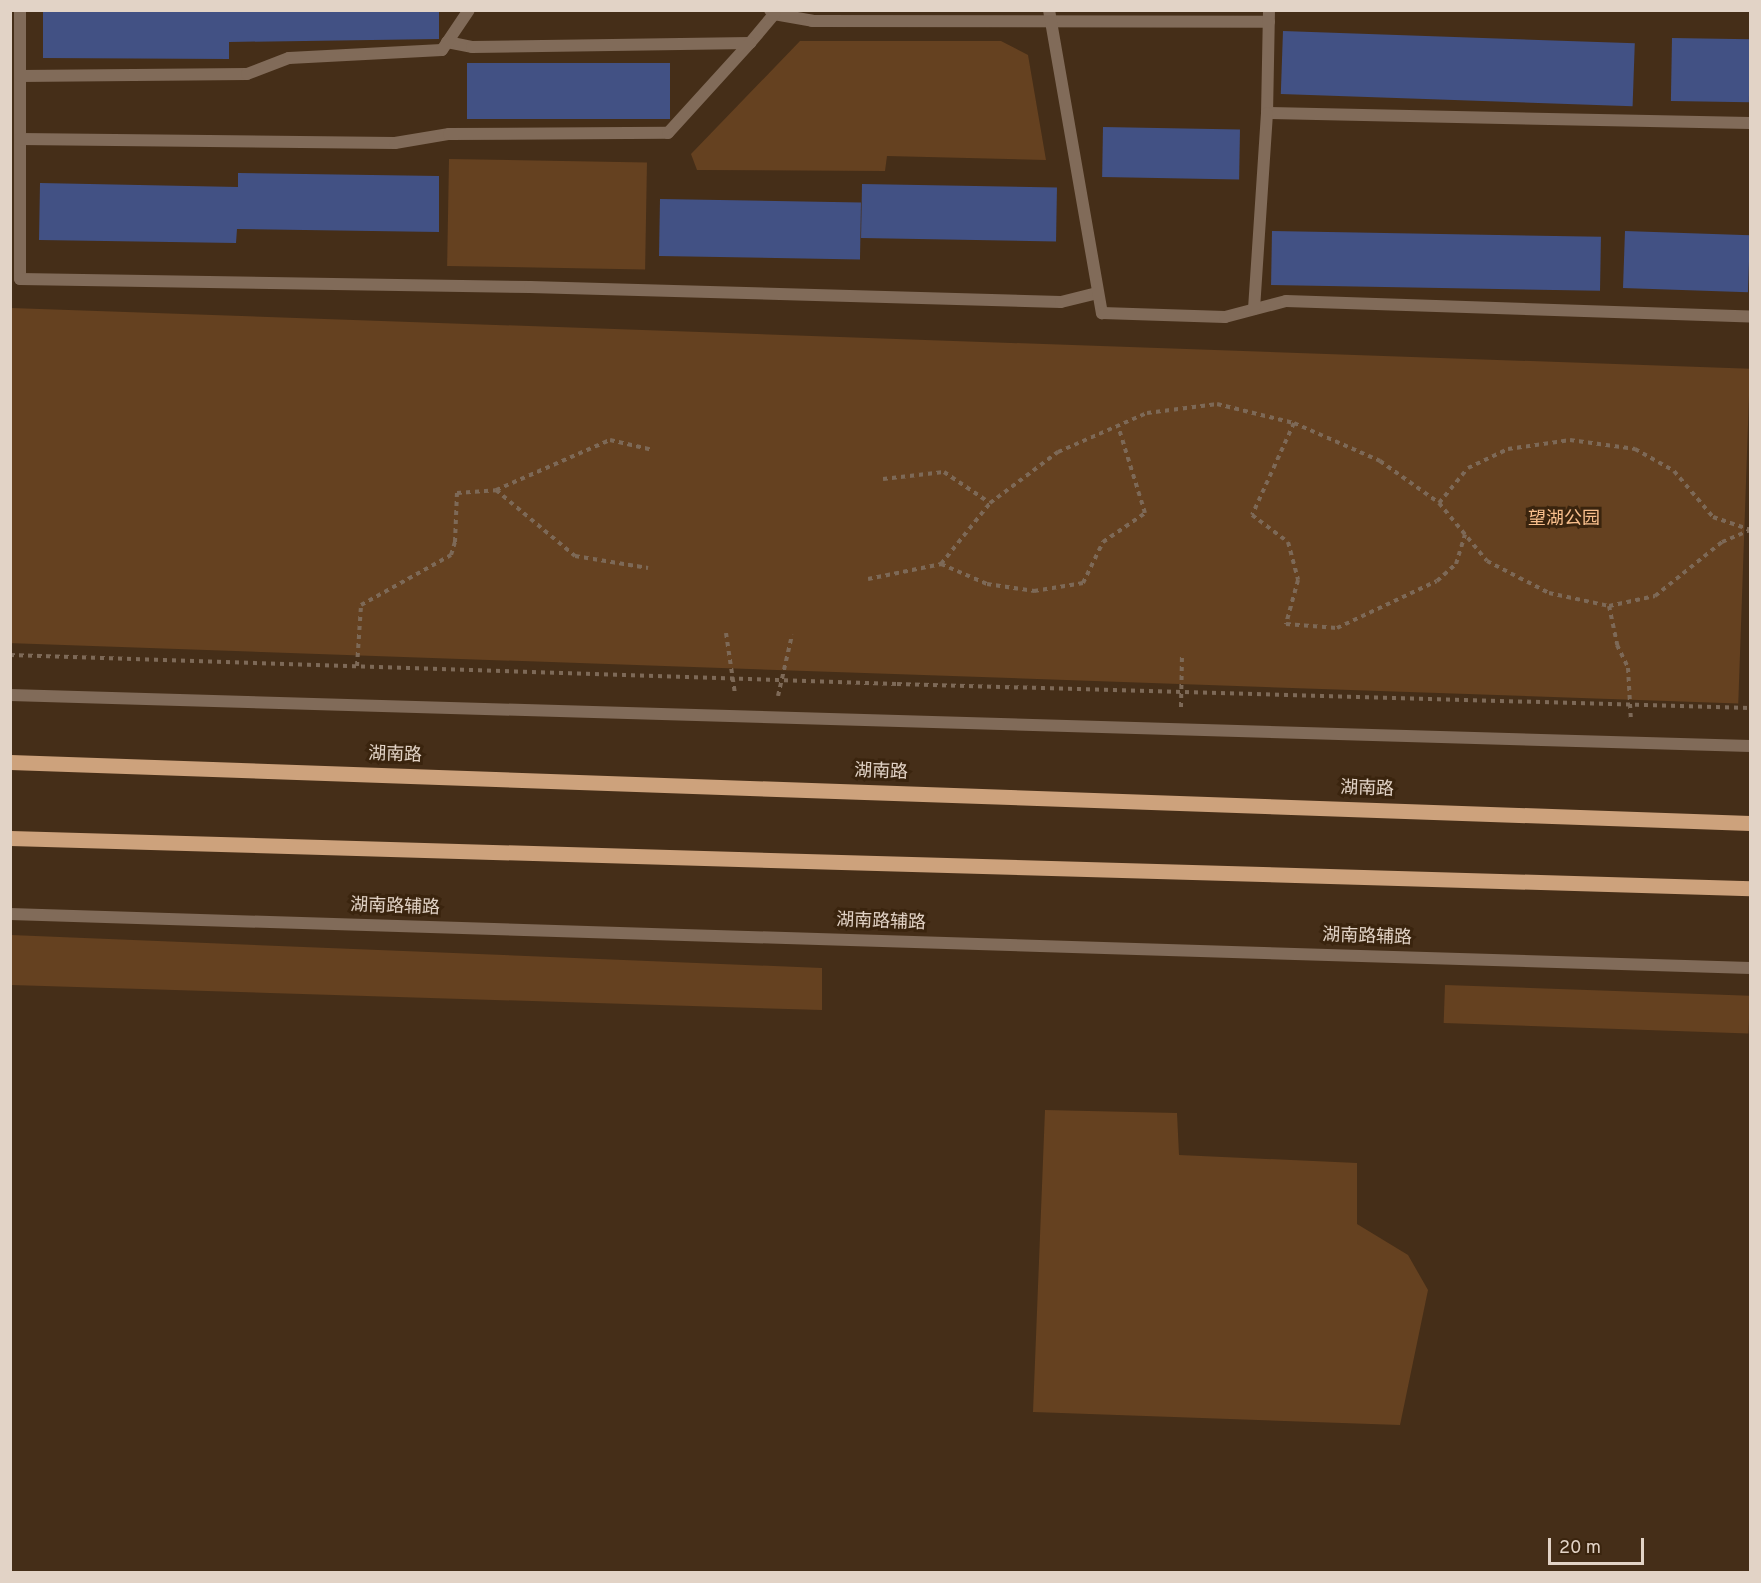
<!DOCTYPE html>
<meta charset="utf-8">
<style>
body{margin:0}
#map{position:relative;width:1761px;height:1583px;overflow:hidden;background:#452e18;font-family:Overpass,"Noto Sans SC",sans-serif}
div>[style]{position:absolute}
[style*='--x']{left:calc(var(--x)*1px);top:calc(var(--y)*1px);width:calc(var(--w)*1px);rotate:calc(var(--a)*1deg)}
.green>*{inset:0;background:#654120;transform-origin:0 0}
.building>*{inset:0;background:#425184;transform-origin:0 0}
.path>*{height:4px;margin-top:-2px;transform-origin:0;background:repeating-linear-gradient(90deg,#7d6957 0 4.5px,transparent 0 9px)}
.service>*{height:12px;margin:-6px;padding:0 6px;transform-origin:6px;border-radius:6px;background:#816b59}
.tertiary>*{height:12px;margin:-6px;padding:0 6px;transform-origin:6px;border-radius:6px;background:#816b59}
.primary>*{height:15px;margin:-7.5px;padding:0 7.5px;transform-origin:7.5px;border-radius:7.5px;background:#cda27c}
span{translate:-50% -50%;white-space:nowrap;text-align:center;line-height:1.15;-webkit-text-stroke:6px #3a240e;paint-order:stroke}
.park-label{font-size:18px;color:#f8bf8d}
.street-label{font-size:18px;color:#e2d3c6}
.frame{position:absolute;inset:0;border:12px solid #e2d3c6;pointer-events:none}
.scale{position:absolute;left:1548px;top:1538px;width:96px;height:27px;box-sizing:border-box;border:3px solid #e2d3c6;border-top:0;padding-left:8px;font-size:18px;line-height:21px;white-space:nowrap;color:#e2d3c6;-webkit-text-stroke:4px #3a240e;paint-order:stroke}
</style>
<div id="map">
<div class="green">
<div style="clip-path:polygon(800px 41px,1001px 41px,1028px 55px,1046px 160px,887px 156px,885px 171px,697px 170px,691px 154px)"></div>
<div style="left:449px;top:159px;width:198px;height:107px;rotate:1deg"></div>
<div style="left:11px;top:308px;width:1740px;height:335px;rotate:2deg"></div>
<div style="clip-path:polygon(11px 935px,822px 968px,822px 1010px,11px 985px)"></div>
<div style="left:1445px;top:985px;width:305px;height:38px;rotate:2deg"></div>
<div style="clip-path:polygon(1045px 1110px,1177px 1113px,1179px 1155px,1357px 1163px,1357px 1224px,1408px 1255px,1428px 1290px,1400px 1425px,1033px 1412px)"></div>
</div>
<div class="building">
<div style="clip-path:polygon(43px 10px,439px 10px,439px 39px,229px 42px,229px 59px,43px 58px)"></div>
<div style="left:1283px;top:31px;width:352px;height:63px;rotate:2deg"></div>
<div style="left:1672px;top:38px;width:78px;height:63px;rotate:1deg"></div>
<div style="left:670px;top:63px;width:56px;height:203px;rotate:90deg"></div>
<div style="left:1103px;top:127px;width:137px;height:50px;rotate:1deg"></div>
<div style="clip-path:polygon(238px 173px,439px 176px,439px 232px,237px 229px,236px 243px,39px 240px,40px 183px,238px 187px)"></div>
<div style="left:862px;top:184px;width:195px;height:54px;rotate:1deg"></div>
<div style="left:660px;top:199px;width:201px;height:57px;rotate:1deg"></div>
<div style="left:1272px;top:231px;width:329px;height:54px;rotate:1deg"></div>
<div style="left:1625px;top:231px;width:125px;height:57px;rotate:2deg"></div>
</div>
<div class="path">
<div style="--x:1294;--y:423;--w:101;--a:114.5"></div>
<div style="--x:1252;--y:515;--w:45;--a:36.9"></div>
<div style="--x:1288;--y:542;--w:39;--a:75"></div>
<div style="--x:1298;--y:580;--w:46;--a:105.3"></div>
<div style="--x:1286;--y:624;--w:51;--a:4.5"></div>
<div style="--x:1337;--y:628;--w:110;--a:-25.2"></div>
<div style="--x:1437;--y:581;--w:25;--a:-42"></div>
<div style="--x:1456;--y:564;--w:31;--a:-73"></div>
<div style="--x:883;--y:479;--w:61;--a:-6.5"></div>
<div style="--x:944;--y:472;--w:55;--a:34"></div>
<div style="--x:496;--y:490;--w:103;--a:39.9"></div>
<div style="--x:575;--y:556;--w:74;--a:9.3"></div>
<div style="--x:1439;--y:503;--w:45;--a:-50.4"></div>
<div style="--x:1468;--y:468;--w:44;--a:-25.4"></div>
<div style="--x:1508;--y:449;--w:63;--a:-8.3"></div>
<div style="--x:1570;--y:440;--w:66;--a:7.9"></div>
<div style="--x:1635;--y:449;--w:45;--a:29.4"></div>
<div style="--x:1674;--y:471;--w:60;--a:49.7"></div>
<div style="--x:1713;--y:517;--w:39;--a:19"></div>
<div style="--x:941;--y:564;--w:50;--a:23.5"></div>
<div style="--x:987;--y:584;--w:48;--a:8.5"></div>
<div style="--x:1034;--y:591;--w:50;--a:-9.3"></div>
<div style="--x:1083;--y:583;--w:46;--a:-64"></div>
<div style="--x:1103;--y:542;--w:51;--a:-34.6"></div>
<div style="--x:1145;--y:513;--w:91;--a:-107.2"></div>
<div style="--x:868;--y:579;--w:75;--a:-11.6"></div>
<div style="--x:941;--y:564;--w:78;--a:-51.2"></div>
<div style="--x:990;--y:503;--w:85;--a:-36.9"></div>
<div style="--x:1058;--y:452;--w:97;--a:-23.7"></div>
<div style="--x:1147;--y:413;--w:71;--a:-7.3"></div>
<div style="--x:1217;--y:404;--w:79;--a:13.9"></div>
<div style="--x:1294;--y:423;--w:94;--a:23.8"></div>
<div style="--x:1380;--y:461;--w:72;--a:35.4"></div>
<div style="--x:1439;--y:503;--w:75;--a:50.4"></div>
<div style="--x:1487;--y:561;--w:70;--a:27.3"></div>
<div style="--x:1549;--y:593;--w:61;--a:12.2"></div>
<div style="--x:1609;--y:606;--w:47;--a:-12.3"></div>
<div style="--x:1655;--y:596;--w:86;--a:-38.9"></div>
<div style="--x:1722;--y:542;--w:30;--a:-23"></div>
<div style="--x:1609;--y:606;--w:40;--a:78"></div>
<div style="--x:1617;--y:645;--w:25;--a:64"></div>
<div style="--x:1628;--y:668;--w:54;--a:86.8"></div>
<div style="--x:726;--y:633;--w:62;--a:81.6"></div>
<div style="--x:10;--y:655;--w:887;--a:1.87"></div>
<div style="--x:897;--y:684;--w:853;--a:1.61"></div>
<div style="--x:357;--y:666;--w:61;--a:-86.2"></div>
<div style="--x:361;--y:605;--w:103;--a:-29.1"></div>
<div style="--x:451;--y:555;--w:14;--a:-73"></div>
<div style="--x:455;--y:542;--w:49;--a:-87.7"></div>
<div style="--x:457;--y:493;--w:39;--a:-4"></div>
<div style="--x:496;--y:490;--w:124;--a:-23.7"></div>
<div style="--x:610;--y:440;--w:44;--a:13.1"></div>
<div style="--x:778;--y:696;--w:63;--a:-77.1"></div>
<div style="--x:1181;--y:707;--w:53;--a:-88.9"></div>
</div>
<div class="service">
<div style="--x:20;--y:10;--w:269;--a:90"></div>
<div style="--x:20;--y:279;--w:510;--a:0.9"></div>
<div style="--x:530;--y:287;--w:531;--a:1.62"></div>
<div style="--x:1061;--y:302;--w:38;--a:-14"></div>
<div style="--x:770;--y:10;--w:6;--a:45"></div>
<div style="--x:774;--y:14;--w:39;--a:10"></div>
<div style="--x:812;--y:21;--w:457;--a:0.1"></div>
<div style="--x:1049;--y:10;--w:308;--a:80.1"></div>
<div style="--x:1102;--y:313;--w:123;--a:1.9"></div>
<div style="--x:1225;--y:317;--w:63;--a:-14.7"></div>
<div style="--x:1286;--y:301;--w:464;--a:1.9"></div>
<div style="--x:1269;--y:10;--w:103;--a:91.1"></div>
<div style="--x:1267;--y:113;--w:483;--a:1.2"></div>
<div style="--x:447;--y:42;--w:25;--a:11"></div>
<div style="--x:472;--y:47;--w:278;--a:-0.8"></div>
<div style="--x:750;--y:43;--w:38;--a:-50"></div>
<div style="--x:20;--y:76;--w:227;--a:-0.5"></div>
<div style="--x:247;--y:74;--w:45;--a:-20.9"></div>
<div style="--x:289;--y:58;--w:153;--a:-3"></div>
<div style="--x:442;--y:50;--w:48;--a:-56"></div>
<div style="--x:20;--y:139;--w:375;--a:0.6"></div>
<div style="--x:395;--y:143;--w:55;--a:-9.5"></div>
<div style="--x:449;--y:134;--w:219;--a:-0.3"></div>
<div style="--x:668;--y:133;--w:122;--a:-47.7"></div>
<div style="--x:1254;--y:309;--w:196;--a:-86.2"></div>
</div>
<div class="tertiary">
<div style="--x:10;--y:695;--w:1741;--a:1.68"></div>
<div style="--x:10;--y:914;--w:1741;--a:1.78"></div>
</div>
<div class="primary">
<div style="--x:10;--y:762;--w:1741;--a:2.01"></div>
<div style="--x:10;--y:838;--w:1741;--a:1.65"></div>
</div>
<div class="park-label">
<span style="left:1564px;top:520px">望湖公园</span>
</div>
<div class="street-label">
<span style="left:395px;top:756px;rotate:2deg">湖南路</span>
<span style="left:881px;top:773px;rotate:2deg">湖南路</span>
<span style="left:1367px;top:790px;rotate:2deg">湖南路</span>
<span style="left:395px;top:908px;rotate:2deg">湖南路辅路</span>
<span style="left:881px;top:923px;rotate:2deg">湖南路辅路</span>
<span style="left:1367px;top:938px;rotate:2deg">湖南路辅路</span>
</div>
<div class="frame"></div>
<div class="scale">20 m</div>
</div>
